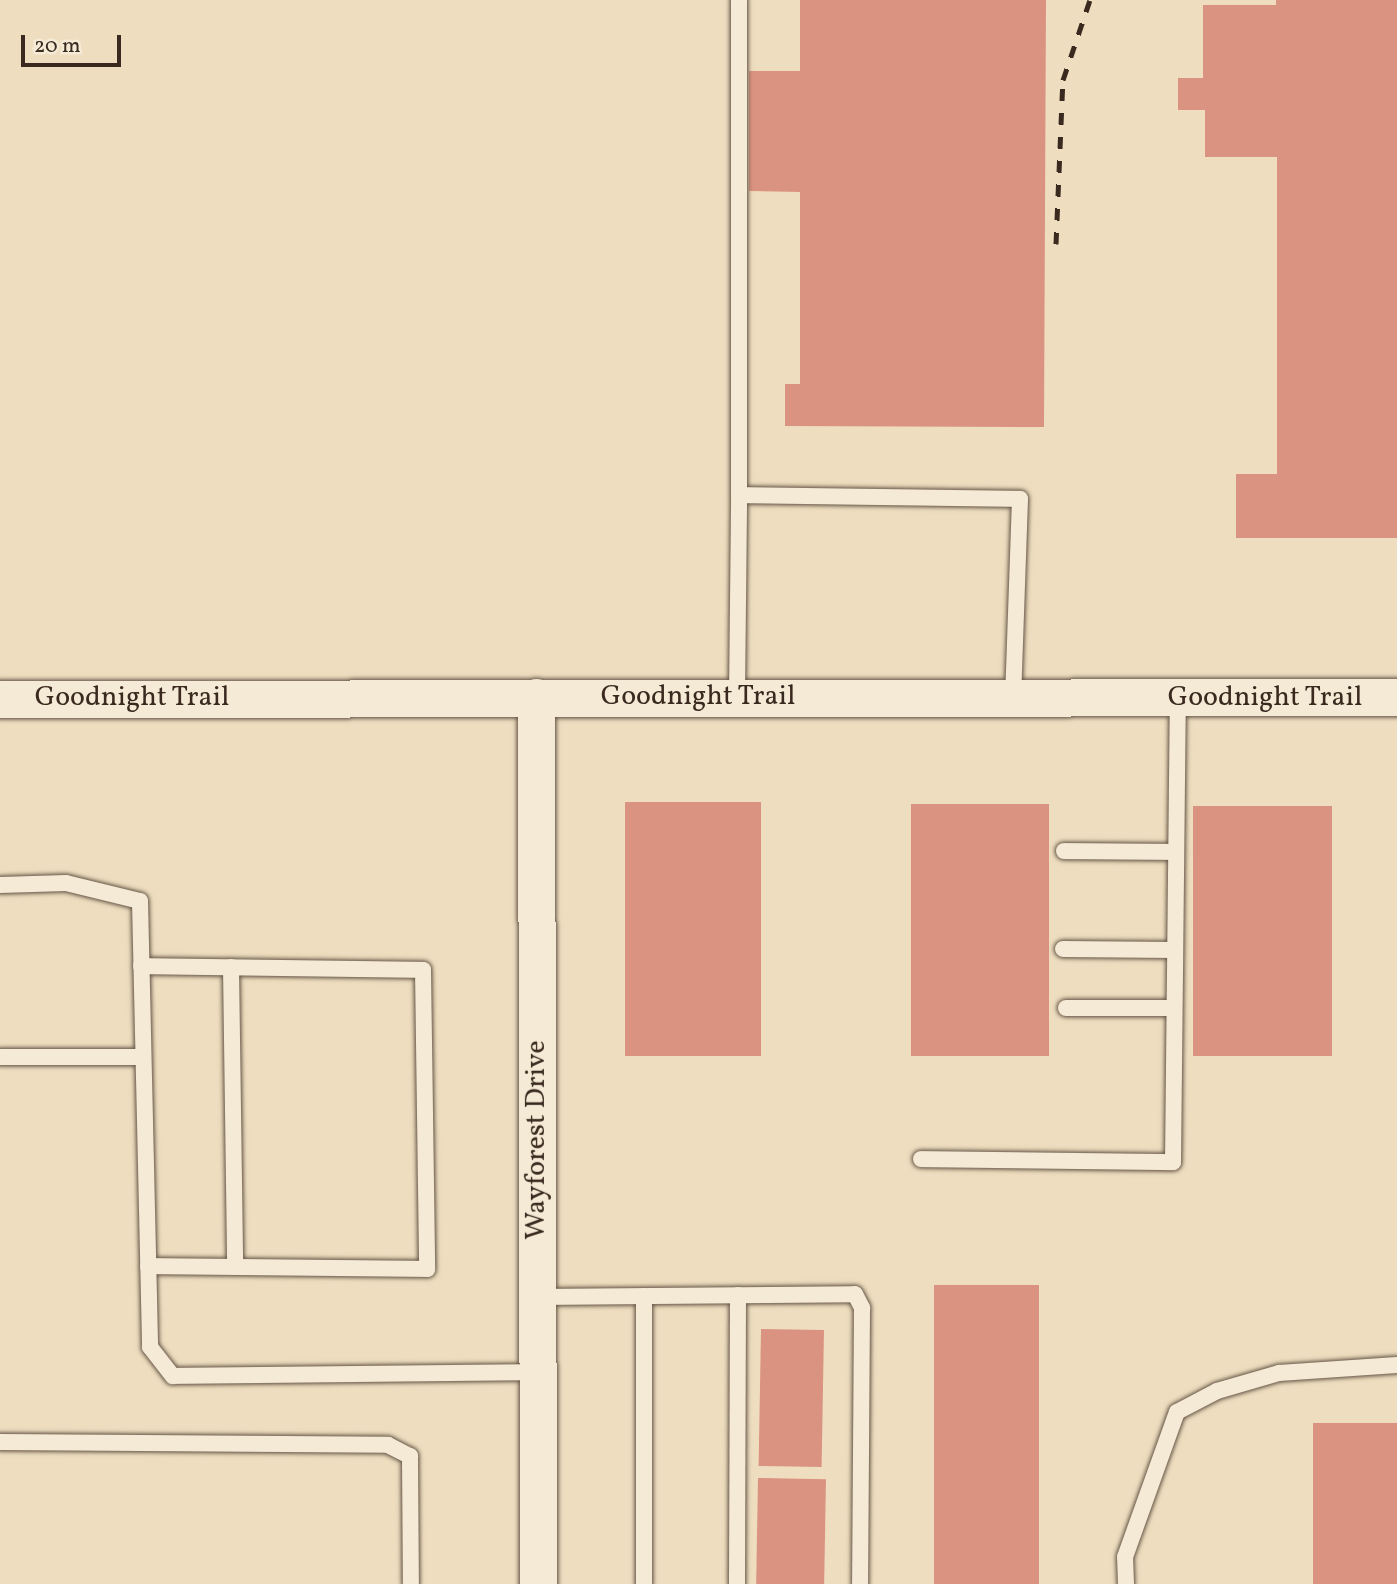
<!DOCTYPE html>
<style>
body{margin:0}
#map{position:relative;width:1397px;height:1584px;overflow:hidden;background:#eedebf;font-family:Vollkorn,serif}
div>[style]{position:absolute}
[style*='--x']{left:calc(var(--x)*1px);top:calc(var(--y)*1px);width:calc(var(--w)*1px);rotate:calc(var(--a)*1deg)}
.building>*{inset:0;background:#db9381;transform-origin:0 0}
.roads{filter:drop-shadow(0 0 2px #665647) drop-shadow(0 0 2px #665647)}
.service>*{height:16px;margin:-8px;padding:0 8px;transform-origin:8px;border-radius:8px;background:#f4ead5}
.tertiary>*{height:37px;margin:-18.5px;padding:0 18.5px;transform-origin:18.5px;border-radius:18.5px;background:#f4ead5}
.rail>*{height:5px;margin-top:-2.5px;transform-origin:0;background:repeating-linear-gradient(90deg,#39291f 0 12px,transparent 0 24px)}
span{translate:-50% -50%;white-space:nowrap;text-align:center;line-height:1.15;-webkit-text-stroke:5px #f4ead5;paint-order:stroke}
.street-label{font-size:28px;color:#39291f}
.scale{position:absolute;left:21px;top:35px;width:100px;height:32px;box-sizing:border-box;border:4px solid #39291f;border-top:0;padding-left:9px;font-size:21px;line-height:24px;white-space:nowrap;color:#39291f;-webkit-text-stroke:5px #f4ead5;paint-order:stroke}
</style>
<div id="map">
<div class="building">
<div style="clip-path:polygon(800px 0,1046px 0,1044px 427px,785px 426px,785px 384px,800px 384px,800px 192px,749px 191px,749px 71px,800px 71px)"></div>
<div style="clip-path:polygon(1276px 0,1397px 0,1397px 538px,1236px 538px,1236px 474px,1277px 474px,1277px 157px,1205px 157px,1205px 110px,1178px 110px,1178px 78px,1203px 78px,1203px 5px,1276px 5px)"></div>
<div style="left:625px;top:802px;width:136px;height:254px"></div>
<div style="left:911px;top:804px;width:138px;height:252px"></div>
<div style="left:1193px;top:806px;width:139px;height:250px"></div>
<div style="left:934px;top:1285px;width:105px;height:299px"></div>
<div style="left:761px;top:1329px;width:63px;height:137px;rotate:1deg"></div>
<div style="left:1313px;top:1423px;width:84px;height:161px"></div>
<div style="left:758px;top:1478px;width:68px;height:106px;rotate:1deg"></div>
</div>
<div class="roads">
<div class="service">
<div style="--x:739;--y:0;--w:495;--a:90"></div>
<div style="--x:737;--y:698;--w:203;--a:-89.4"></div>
<div style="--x:739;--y:495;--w:281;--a:0.8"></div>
<div style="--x:1020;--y:499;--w:200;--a:92"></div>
<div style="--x:1064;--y:851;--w:112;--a:0.5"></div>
<div style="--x:0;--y:885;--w:66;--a:-1.7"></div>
<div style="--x:66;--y:883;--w:76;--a:13.7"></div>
<div style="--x:140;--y:901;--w:446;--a:88.7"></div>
<div style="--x:150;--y:1347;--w:37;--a:52"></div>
<div style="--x:173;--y:1376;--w:365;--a:-0.6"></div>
<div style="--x:1063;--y:949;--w:112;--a:0.5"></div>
<div style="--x:141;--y:966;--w:282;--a:0.8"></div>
<div style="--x:423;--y:970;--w:299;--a:89.2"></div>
<div style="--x:427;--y:1269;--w:279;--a:-179.4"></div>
<div style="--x:231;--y:967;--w:300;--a:89.2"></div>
<div style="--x:1066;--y:1008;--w:108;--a:0"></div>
<div style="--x:0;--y:1057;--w:143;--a:0"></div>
<div style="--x:921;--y:1159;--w:252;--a:0.7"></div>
<div style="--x:1173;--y:1162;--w:464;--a:-89.4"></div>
<div style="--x:644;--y:1296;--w:288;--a:90"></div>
<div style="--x:537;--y:1297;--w:318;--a:-0.5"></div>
<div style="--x:855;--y:1294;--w:16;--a:63"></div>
<div style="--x:862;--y:1308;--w:276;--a:90.4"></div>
<div style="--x:0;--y:1442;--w:388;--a:0.4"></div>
<div style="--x:388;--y:1445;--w:25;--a:27"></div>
<div style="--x:410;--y:1456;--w:128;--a:89.6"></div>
<div style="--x:737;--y:1584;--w:289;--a:-89.8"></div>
<div style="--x:1126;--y:1584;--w:27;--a:-92"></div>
<div style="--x:1125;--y:1557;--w:154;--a:-70.3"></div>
<div style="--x:1177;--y:1412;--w:45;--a:-27.7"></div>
<div style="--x:1217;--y:1391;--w:65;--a:-16.2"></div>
<div style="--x:1279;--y:1373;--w:118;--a:-3.9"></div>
</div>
<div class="tertiary">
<div style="--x:536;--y:697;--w:887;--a:89.87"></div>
<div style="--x:0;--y:699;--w:1397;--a:-0.08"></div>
</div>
</div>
<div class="rail">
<div style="--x:1056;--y:244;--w:164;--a:-87.6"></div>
<div style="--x:1063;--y:80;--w:84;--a:-71.4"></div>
</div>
<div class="street-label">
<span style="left:698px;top:697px">Goodnight Trail</span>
<span style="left:132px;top:698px">Goodnight Trail</span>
<span style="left:1265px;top:698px">Goodnight Trail</span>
<span style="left:537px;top:1140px;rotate:-90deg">Wayforest Drive</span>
</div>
<div class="scale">20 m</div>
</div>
